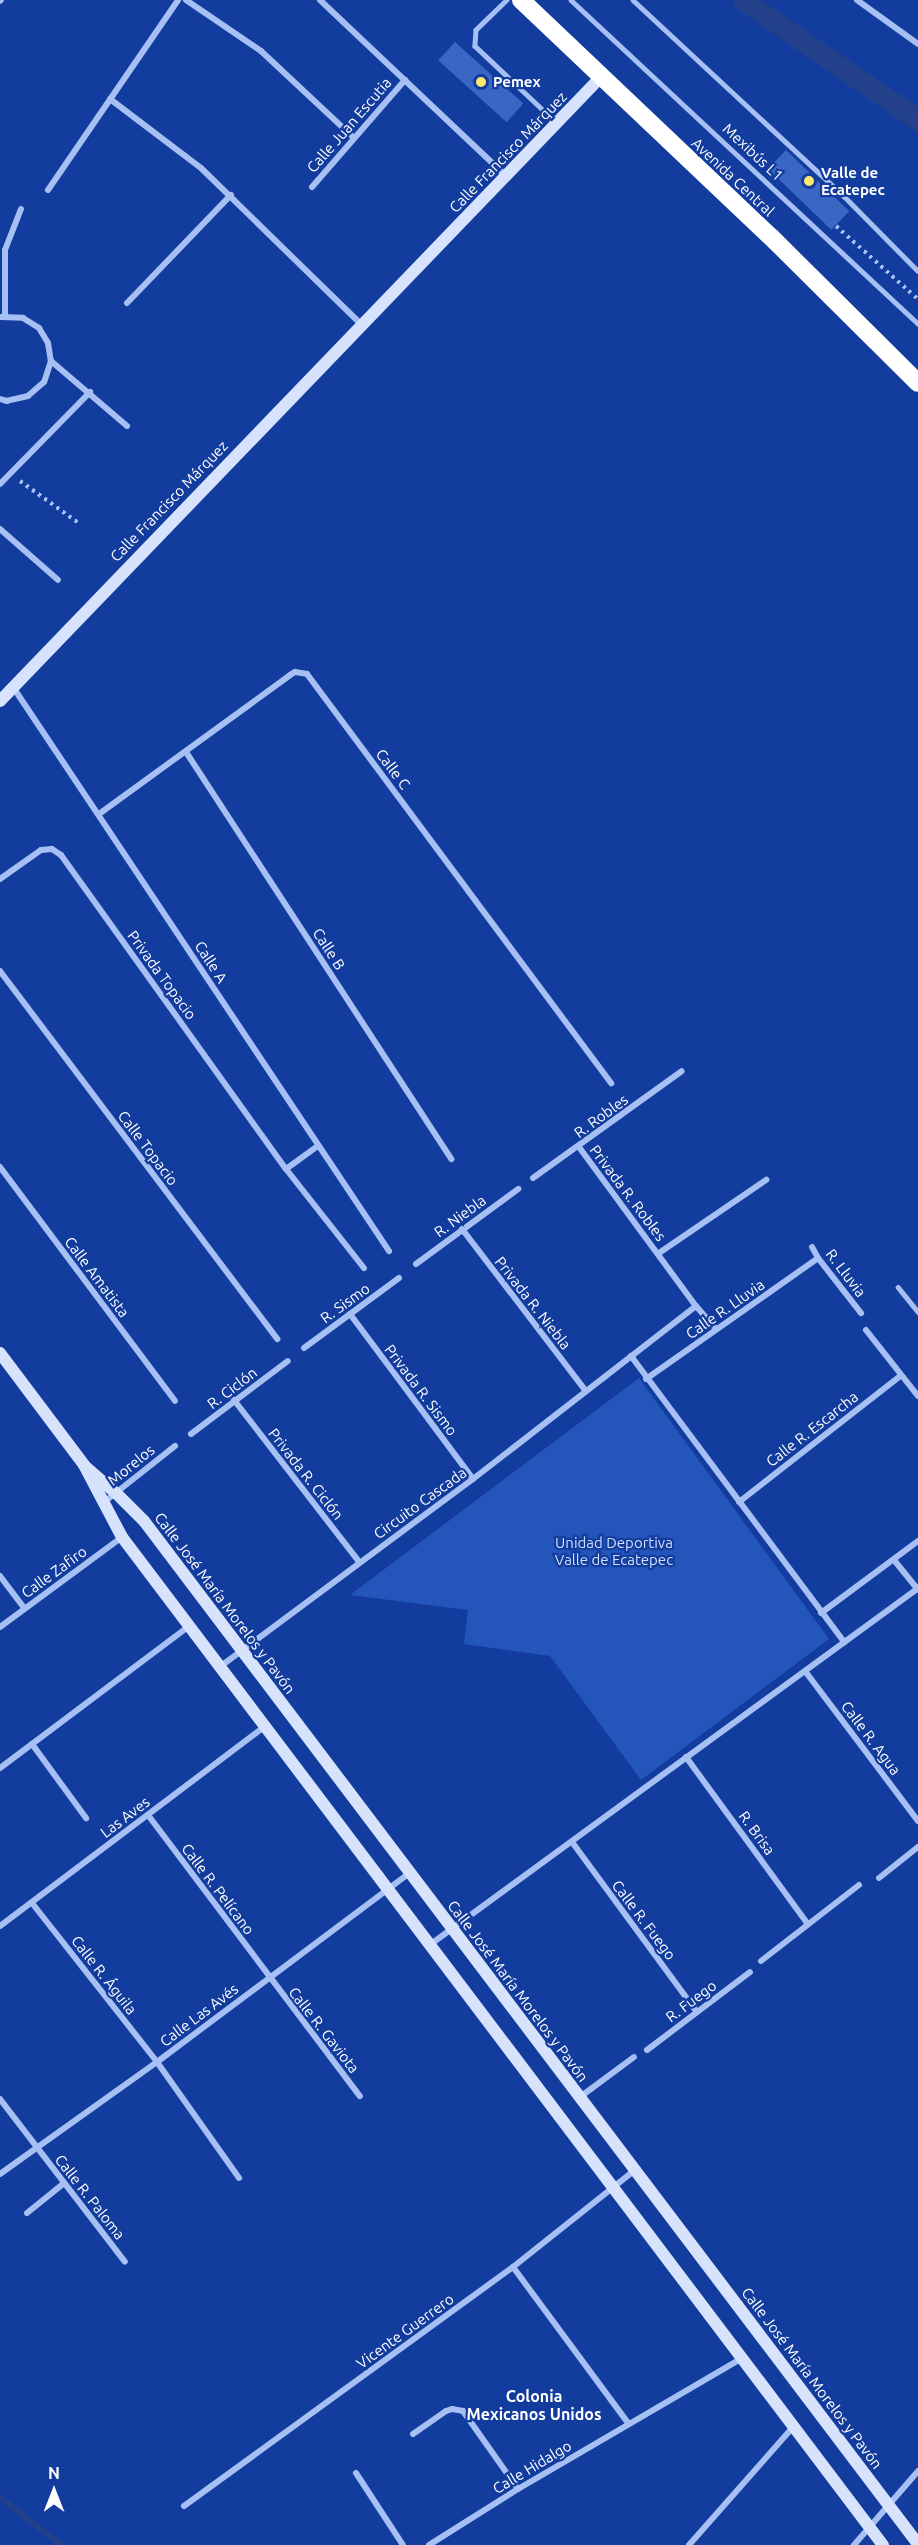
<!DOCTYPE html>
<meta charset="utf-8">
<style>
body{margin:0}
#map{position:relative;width:918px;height:2545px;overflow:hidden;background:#123c9d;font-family:Ubuntu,sans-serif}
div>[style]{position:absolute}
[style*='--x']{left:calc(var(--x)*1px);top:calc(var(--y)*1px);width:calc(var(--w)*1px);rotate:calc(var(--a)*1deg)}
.green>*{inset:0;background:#2455bb}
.stream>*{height:6px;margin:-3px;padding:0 3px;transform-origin:3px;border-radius:3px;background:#23418b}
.canal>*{height:21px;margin:-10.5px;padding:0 10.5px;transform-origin:10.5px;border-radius:10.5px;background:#23418b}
.building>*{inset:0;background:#3a66c4;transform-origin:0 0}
.path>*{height:4px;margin-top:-2px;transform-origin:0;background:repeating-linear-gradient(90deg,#a7c0f4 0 3px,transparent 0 7.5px)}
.lane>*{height:4.5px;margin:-2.25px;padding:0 2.25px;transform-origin:2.25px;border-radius:2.25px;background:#a7c0f4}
.street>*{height:6px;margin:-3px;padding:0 3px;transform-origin:3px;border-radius:3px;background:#a7c0f4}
.secondary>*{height:12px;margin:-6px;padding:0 6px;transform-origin:6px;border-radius:6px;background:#d7e3fd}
.highway>*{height:18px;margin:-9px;padding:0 9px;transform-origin:9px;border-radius:9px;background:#fff}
.dots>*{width:16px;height:16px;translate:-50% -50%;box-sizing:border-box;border:3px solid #123c9d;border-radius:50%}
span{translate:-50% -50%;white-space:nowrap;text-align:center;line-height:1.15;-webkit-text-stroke:4.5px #123c9d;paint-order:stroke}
.poi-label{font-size:15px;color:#fff;font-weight:700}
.left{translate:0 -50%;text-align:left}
.street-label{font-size:15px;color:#fff}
.park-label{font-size:15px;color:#d0dffe}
.neighbourhood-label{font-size:16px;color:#fff;font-weight:700}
.north{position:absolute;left:24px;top:2461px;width:60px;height:60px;-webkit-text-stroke:4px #123c9d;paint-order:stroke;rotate:0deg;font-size:16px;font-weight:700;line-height:24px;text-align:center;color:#fff}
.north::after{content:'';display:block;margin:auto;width:21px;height:27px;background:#fff;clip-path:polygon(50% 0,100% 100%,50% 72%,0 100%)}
</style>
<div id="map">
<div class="green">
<div style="clip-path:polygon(639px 1378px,829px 1639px,641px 1780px,550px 1656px,464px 1644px,468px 1610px,350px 1595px)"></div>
</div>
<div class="stream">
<div style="--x:0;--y:2497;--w:78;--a:38.2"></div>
</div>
<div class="canal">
<div style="--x:743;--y:0;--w:212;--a:34.4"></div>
</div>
<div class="building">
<div style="left:455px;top:42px;width:92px;height:25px;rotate:42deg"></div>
<div style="left:786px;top:150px;width:88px;height:26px;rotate:44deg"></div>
</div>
<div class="path">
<div style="--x:836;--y:226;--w:110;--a:41.7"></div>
<div style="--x:20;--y:481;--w:74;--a:35.6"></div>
</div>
<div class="lane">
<div style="--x:507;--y:0;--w:43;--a:135.9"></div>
<div style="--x:476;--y:30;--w:16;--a:94"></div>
<div style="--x:475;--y:46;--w:111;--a:43.2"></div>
<div style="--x:571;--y:0;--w:475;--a:43"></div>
<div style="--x:633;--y:0;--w:288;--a:42.9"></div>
<div style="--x:844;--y:196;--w:105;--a:45.4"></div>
<div style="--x:898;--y:1287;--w:32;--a:51"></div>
</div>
<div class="street">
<div style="--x:186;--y:0;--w:91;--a:34.2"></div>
<div style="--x:261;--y:51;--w:126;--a:43.1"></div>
<div style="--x:320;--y:0;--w:255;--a:43.4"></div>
<div style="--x:857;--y:0;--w:75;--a:35.8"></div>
<div style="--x:0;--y:1;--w:1;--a:-45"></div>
<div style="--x:110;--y:99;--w:114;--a:37.2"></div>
<div style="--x:201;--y:168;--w:223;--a:44.3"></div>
<div style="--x:312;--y:187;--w:142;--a:-49"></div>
<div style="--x:48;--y:190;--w:230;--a:-55.6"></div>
<div style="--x:127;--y:303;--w:150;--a:-46.1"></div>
<div style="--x:5;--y:315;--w:65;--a:-90"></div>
<div style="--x:5;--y:250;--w:44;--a:-68.7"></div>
<div style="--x:0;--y:317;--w:23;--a:2"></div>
<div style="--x:23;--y:318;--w:19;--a:32"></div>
<div style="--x:39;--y:328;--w:17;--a:59"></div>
<div style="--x:48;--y:343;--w:18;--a:81"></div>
<div style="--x:51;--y:361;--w:22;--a:108"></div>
<div style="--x:44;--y:382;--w:21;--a:139"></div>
<div style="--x:28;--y:396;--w:22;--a:167"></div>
<div style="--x:7;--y:401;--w:7;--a:-164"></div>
<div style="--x:51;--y:361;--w:100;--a:40.5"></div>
<div style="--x:0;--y:484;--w:129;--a:-45.6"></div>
<div style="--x:0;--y:529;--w:77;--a:41.3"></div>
<div style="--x:13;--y:687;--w:678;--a:56.31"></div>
<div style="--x:186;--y:752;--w:486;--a:56.9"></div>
<div style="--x:99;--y:814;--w:236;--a:-36"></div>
<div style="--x:290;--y:675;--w:6;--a:-31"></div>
<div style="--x:295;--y:672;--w:12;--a:9"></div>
<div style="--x:307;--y:674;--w:510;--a:53.38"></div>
<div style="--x:0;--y:879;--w:50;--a:-35.3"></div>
<div style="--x:41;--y:850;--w:11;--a:-5"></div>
<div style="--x:52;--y:849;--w:11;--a:34"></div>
<div style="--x:61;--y:855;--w:386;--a:54.4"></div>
<div style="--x:286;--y:1169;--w:126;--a:51.8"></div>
<div style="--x:0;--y:971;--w:461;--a:53"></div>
<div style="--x:579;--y:1147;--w:197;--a:53.7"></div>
<div style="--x:696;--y:1306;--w:30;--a:49"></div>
<div style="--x:0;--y:1167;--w:292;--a:53.2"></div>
<div style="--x:286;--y:1169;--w:39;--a:-36"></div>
<div style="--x:533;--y:1178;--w:183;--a:-35.7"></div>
<div style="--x:462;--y:1229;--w:204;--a:52.6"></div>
<div style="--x:812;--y:1247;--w:13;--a:61"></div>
<div style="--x:818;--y:1258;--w:70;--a:52"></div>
<div style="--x:659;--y:1253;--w:130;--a:-34.3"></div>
<div style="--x:416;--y:1264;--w:127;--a:-36.3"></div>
<div style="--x:350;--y:1314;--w:206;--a:53.3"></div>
<div style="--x:866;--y:1330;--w:84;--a:51.8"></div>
<div style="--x:304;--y:1348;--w:118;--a:-36.4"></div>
<div style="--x:631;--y:1356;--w:357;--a:53.3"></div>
<div style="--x:646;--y:1379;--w:210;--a:-35.1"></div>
<div style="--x:234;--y:1400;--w:205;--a:52.3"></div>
<div style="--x:191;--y:1434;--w:121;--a:-37"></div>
<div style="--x:739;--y:1502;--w:204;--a:-38"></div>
<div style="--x:103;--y:1503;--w:92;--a:-38.4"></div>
<div style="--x:894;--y:1560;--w:38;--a:51"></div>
<div style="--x:0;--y:1576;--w:41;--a:52.9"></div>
<div style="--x:821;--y:1613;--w:121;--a:-36.6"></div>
<div style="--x:0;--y:1627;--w:152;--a:-36.4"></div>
<div style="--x:221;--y:1666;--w:314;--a:-36.6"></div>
<div style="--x:473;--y:1479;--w:282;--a:-37.8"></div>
<div style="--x:805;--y:1671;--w:188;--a:53"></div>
<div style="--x:32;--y:1744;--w:92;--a:53.9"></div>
<div style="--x:686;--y:1757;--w:207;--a:53.9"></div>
<div style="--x:0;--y:1768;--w:236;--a:-36.9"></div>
<div style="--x:148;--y:1815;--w:352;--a:53"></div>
<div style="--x:572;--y:1842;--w:211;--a:53.7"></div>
<div style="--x:879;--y:1878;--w:50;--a:-38.5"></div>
<div style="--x:32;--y:1903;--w:202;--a:51.8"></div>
<div style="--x:157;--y:2062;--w:142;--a:54.7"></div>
<div style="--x:0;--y:1926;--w:331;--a:-37"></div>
<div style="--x:431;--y:1944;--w:602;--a:-36.15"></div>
<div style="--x:761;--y:1961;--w:124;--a:-37.8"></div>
<div style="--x:647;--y:2050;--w:129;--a:-37.1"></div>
<div style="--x:580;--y:2097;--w:67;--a:-36.5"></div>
<div style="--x:0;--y:2099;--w:205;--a:52.5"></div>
<div style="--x:0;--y:2174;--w:193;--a:-35.5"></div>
<div style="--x:157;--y:2062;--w:316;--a:-36.8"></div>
<div style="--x:27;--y:2213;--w:46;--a:-38.9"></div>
<div style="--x:513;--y:2267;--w:194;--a:53.6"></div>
<div style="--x:413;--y:2434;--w:40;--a:-34.9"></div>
<div style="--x:446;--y:2411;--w:6;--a:-18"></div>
<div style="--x:452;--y:2409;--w:11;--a:10"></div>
<div style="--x:463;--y:2411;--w:95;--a:54.8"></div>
<div style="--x:356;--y:2473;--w:86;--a:56.9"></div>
<div style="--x:184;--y:2506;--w:407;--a:-36"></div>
<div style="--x:513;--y:2267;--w:156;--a:-38.5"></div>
<div style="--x:429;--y:2545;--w:105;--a:-32.2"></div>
<div style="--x:518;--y:2489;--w:259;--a:-30.3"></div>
<div style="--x:689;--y:2545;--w:157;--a:-48.6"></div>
<div style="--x:854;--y:2545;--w:98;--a:-49.1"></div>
</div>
<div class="secondary">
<div style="--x:0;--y:701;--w:866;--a:-46.08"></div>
<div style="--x:0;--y:1353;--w:140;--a:53.1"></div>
<div style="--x:84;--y:1465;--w:81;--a:62.2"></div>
<div style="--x:122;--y:1537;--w:1263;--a:52.95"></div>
<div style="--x:87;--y:1468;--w:38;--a:41"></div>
<div style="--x:116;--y:1493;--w:40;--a:45"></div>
<div style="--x:144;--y:1521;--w:1283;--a:52.89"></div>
</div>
<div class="highway">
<div style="--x:521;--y:0;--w:344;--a:43.5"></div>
<div style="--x:771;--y:237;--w:207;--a:44.8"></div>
</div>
<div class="dots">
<div style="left:481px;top:82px;background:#ffe76a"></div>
<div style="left:809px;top:181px;background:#ffe76a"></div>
</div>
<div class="poi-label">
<span class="left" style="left:493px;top:82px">Pemex</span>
<span class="left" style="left:821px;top:181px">Valle de<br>Ecatepec</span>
</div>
<div class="street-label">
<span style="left:349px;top:125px;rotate:-49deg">Calle Juan Escutia</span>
<span style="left:508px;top:152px;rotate:-46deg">Calle Francisco Márquez</span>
<span style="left:753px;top:152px;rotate:43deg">Mexibús L1</span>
<span style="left:733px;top:177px;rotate:43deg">Avenida Central</span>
<span style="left:169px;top:501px;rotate:-46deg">Calle Francisco Márquez</span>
<span style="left:393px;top:769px;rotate:53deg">Calle C</span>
<span style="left:329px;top:949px;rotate:57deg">Calle B</span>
<span style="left:211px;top:962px;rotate:57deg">Calle A</span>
<span style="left:162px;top:975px;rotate:54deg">Privada Topacio</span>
<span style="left:601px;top:1116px;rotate:-36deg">R. Robles</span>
<span style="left:148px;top:1148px;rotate:53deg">Calle Topacio</span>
<span style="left:628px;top:1193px;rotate:53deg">Privada R. Robles</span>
<span style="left:460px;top:1216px;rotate:-36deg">R. Niebla</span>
<span style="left:846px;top:1273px;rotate:53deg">R. Lluvia</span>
<span style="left:97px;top:1277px;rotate:53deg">Calle Amatista</span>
<span style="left:345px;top:1303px;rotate:-36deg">R. Sismo</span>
<span style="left:533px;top:1303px;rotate:52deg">Privada R. Niebla</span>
<span style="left:725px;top:1309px;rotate:-35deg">Calle R. Lluvia</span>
<span style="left:232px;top:1388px;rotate:-37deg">R. Ciclón</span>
<span style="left:421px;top:1390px;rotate:53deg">Privada R. Sismo</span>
<span style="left:812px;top:1429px;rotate:-38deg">Calle R. Escarcha</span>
<span style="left:131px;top:1465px;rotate:-39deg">Morelos</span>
<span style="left:306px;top:1474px;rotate:52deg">Privada R. Ciclón</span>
<span style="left:420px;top:1503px;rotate:-36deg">Circuito Cascada</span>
<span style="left:54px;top:1572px;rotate:-36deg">Calle Zafiro</span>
<span style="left:225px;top:1603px;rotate:53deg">Calle José María Morelos y Pavón</span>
<span style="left:871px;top:1738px;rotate:53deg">Calle R. Agua</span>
<span style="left:125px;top:1817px;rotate:-37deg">Las Aves</span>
<span style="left:757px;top:1833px;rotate:54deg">R. Brisa</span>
<span style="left:218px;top:1889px;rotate:53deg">Calle R. Pelícano</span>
<span style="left:644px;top:1920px;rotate:53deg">Calle R. Fuego</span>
<span style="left:104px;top:1975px;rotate:52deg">Calle R. Águila</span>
<span style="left:518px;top:1991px;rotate:53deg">Calle José María Morelos y Pavón</span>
<span style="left:691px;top:2001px;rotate:-37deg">R. Fuego</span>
<span style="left:199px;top:2015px;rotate:-37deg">Calle Las Avés</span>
<span style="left:324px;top:2030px;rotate:52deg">Calle R. Gaviota</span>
<span style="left:90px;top:2197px;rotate:52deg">Calle R. Paloma</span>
<span style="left:405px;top:2331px;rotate:-36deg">Vicente Guerrero</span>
<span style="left:812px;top:2378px;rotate:53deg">Calle José María Morelos y Pavón</span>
<span style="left:532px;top:2467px;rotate:-31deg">Calle Hidalgo</span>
</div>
<div class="park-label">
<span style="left:614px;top:1551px">Unidad Deportiva<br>Valle de Ecatepec</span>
</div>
<div class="neighbourhood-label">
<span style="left:534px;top:2405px">Colonia<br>Mexicanos Unidos</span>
</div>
<div class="north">N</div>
</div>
